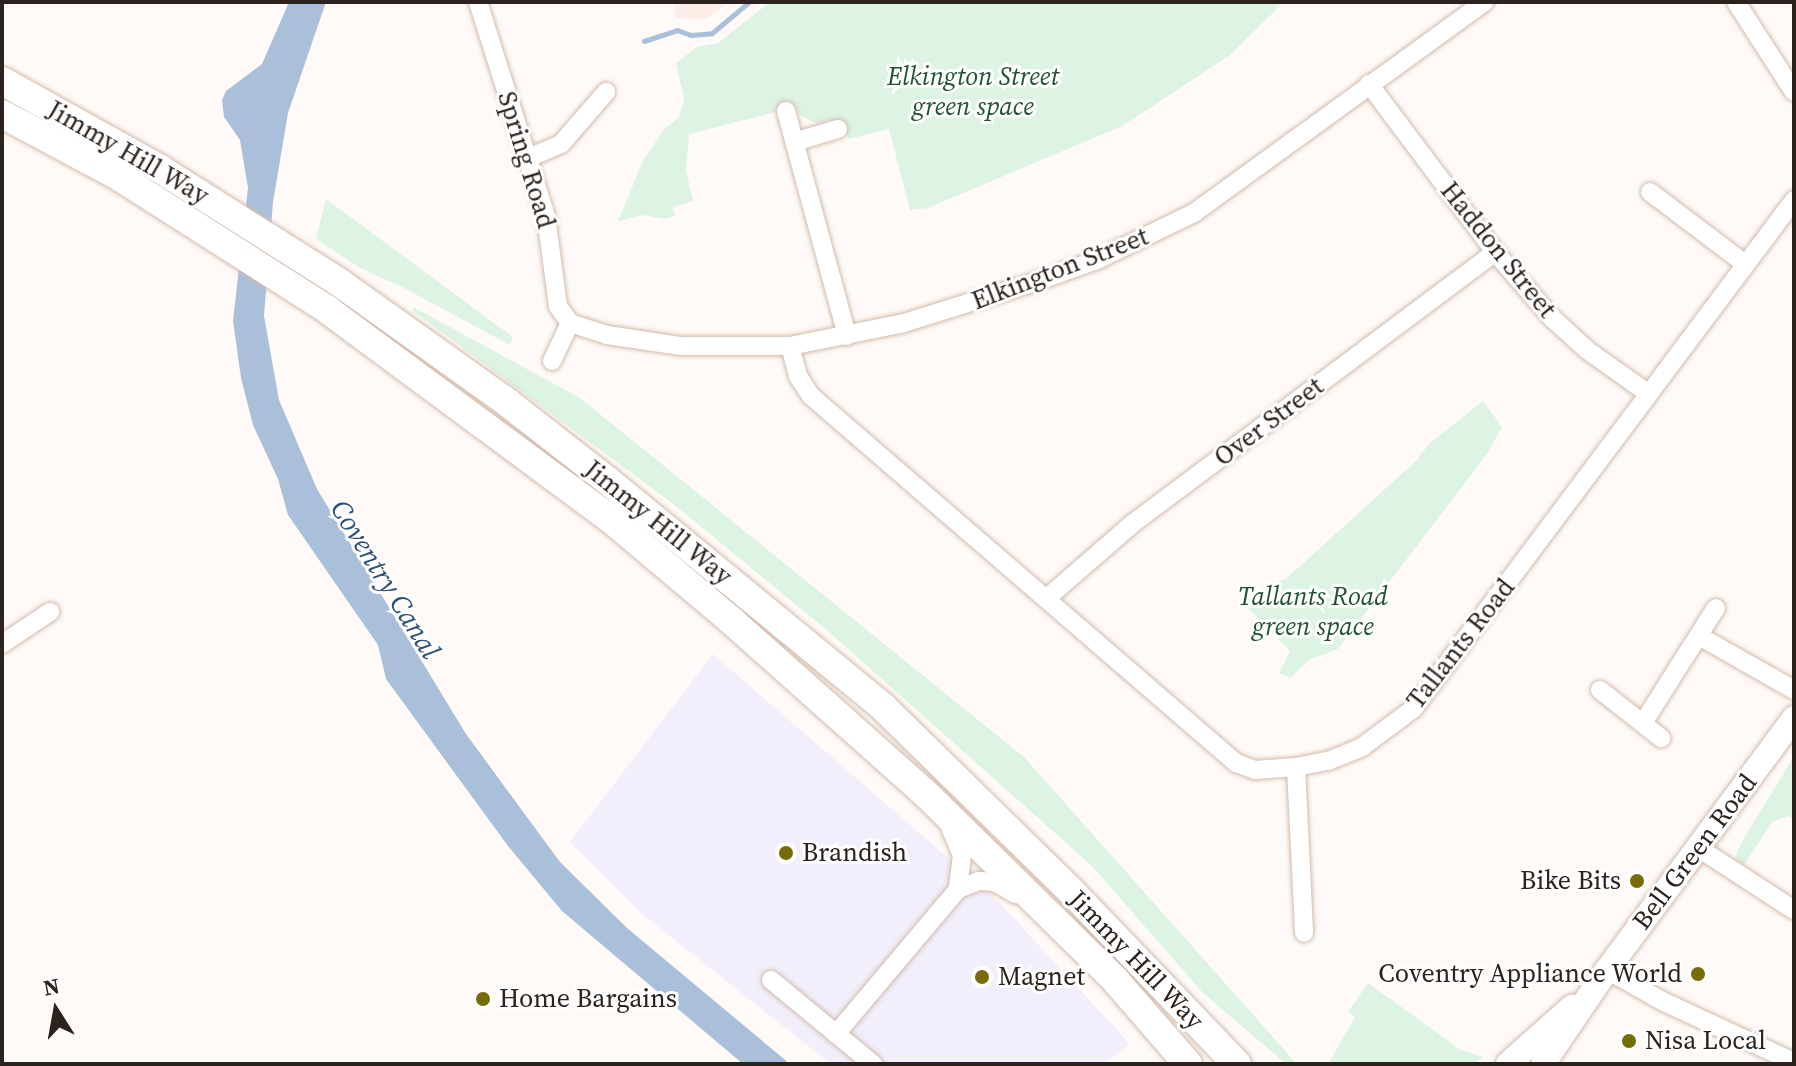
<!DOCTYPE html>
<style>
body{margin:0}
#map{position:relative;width:1796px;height:1066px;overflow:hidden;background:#fffaf7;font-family:"Source Serif 4",serif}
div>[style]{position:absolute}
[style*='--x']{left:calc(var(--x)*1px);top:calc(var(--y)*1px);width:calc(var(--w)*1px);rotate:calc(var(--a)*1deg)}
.commercial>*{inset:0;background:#f2eefc}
.education>*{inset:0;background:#fceee6}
.green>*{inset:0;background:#ddf3e3}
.water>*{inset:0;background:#aac0da}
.stream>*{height:5px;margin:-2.5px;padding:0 2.5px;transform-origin:2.5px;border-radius:2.5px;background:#aac0da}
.roads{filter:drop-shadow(0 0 2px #d2bbac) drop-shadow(0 0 2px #d2bbac)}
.minor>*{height:18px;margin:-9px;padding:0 9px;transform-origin:9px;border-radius:9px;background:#fff}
.major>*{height:24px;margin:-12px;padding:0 12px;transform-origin:12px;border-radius:12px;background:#fff}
.highway>*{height:28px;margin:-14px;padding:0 14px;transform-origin:14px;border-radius:14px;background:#fff}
.dots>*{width:22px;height:22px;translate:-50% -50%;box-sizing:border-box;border:4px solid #fff;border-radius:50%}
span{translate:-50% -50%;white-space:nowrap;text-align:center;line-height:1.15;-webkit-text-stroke:6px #fff;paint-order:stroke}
.park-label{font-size:26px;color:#215234;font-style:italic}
.street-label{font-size:26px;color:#2c231e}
.poi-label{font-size:26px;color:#2c231e}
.left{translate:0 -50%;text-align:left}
.right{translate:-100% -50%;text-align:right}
.water-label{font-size:28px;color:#305277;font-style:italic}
.frame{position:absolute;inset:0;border:4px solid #2c231e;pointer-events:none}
.north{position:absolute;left:16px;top:970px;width:80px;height:80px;-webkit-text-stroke:6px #fff;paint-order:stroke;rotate:349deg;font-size:22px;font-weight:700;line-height:32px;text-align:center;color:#2c231e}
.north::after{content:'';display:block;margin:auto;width:28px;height:36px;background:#2c231e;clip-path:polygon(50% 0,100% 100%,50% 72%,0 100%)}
</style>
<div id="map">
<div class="commercial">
<div style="clip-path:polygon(713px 654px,999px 902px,1130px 1044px,1103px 1064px,831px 1064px,642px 914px,570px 842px)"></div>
</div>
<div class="education">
<div style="clip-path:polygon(675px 2px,729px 2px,706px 19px,675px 18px)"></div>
</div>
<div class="green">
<div style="clip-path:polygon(770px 2px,1284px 2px,1229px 56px,1122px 126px,928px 208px,910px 210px,889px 129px,849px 139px,842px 119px,816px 123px,801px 116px,795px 107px,689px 134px,686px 170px,693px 201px,673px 207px,675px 216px,665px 219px,644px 215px,618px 221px,643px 161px,664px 129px,679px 117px,684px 100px,676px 63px,697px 47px,718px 43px)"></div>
<div style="clip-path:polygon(326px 199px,513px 337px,510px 345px,404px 288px,360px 268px,316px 239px)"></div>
<div style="clip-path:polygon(413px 307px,580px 398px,1024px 757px,1297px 1064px,1286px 1064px,1203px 993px,1092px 866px,828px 631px,672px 503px,413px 311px)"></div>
<div style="clip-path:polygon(1483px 401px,1502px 427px,1487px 454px,1338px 649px,1309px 660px,1290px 678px,1279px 673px,1290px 651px,1248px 608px,1269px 584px,1287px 578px,1416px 461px,1429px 444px)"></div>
<div style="clip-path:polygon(1794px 756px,1794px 820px,1788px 816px,1772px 822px,1744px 865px,1735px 858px,1740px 845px)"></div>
<div style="clip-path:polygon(1368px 983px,1461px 1050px,1483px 1057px,1473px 1064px,1328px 1064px,1355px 1017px,1348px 1012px)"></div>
</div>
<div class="water">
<div style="clip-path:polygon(289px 2px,326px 2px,288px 113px,273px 202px,264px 316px,279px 400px,317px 489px,466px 734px,560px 862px,627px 928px,790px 1064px,743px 1064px,562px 911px,508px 846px,386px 679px,378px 645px,288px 515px,278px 479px,253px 425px,241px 378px,233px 321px,248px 188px,240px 140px,224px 117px,222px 100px,226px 91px,262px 64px)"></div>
</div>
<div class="stream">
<div style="--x:644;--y:41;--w:35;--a:-18"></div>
<div style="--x:677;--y:30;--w:15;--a:20"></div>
<div style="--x:691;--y:35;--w:21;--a:-5"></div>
<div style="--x:712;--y:33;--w:48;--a:-40"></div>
</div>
<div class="roads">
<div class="minor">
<div style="--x:478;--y:2;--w:225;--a:72.4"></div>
<div style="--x:546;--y:216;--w:91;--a:82.4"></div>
<div style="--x:558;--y:306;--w:21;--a:55"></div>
<div style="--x:570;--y:323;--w:42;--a:115.3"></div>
<div style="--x:1736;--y:2;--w:107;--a:57.2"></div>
<div style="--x:1369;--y:84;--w:210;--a:53.1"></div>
<div style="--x:1495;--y:252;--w:87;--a:49.2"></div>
<div style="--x:1552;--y:318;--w:47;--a:42.4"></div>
<div style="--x:1587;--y:350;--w:76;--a:35.4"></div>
<div style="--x:786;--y:111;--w:233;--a:74.8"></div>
<div style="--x:794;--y:142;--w:46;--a:-16.5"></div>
<div style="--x:528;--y:158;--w:36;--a:-23"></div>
<div style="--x:561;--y:144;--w:69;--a:-49.1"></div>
<div style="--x:1650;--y:192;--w:118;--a:37.1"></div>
<div style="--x:570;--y:323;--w:39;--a:18"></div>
<div style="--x:607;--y:335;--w:75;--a:8.5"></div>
<div style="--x:681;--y:346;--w:109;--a:0"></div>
<div style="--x:790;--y:346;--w:116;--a:-11.4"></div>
<div style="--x:904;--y:323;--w:140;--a:-17.4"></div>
<div style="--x:1038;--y:281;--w:63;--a:-19.6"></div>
<div style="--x:1097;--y:260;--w:108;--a:-25.9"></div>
<div style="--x:1194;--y:213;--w:359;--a:-36"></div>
<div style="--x:790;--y:346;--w:31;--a:75"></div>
<div style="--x:798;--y:376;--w:24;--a:57"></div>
<div style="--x:811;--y:396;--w:562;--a:40.81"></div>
<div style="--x:1236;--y:763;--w:20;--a:20"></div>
<div style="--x:1255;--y:770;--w:41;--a:-4.2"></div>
<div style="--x:1296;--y:767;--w:33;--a:-11"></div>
<div style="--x:1328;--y:761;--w:37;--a:-22"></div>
<div style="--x:1362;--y:747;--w:64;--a:-36.7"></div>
<div style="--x:1413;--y:709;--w:636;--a:-53.18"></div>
<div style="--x:1047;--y:598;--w:113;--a:-41"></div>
<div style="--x:1132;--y:524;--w:454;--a:-36.8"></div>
<div style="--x:1699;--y:636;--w:109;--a:29.6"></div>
<div style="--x:2;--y:644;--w:58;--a:-33.7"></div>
<div style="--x:1600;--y:690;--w:78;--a:38.2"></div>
<div style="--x:1643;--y:723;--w:136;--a:-57.6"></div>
<div style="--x:1296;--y:767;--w:166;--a:87.2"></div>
<div style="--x:950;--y:827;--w:30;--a:67"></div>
<div style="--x:962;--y:855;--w:34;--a:97"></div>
<div style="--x:1700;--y:849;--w:112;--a:33"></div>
<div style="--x:1607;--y:970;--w:63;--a:29.4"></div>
<div style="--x:1662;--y:1001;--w:145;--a:24.8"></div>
<div style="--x:771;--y:980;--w:132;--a:39.5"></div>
<div style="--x:836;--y:1034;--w:189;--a:-49.9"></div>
<div style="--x:958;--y:889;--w:22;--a:-21"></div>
<div style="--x:979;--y:881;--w:15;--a:4"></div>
<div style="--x:994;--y:882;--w:25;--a:29"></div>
</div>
<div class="major">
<div style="--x:1508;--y:1064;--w:86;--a:-41.7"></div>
<div style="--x:1543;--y:1064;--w:114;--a:-55.8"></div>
<div style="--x:1607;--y:970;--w:314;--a:-53.4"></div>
</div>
<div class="highway">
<div style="--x:2;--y:81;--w:181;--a:29.1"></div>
<div style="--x:160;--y:169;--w:213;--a:32.3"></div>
<div style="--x:340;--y:283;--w:206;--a:35.5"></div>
<div style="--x:508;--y:403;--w:127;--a:38"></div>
<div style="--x:608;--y:481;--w:357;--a:39.4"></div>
<div style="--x:884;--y:708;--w:260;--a:44.4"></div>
<div style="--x:1070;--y:890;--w:241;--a:46.2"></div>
<div style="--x:2;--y:114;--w:132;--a:28.1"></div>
<div style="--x:118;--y:176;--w:249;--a:32.5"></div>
<div style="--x:328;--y:310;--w:353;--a:36.5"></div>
<div style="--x:612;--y:520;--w:158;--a:40.1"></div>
<div style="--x:733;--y:622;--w:256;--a:41.7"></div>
<div style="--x:924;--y:792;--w:269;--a:44.5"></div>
<div style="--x:1116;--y:981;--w:110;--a:49.1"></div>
</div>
</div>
<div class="dots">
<div style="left:786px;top:853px;background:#766d0a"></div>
<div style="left:1637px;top:881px;background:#766d0a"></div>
<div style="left:1698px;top:974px;background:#766d0a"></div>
<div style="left:982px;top:977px;background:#766d0a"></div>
<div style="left:483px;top:999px;background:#766d0a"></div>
<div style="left:1629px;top:1041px;background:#766d0a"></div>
</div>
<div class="park-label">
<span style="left:973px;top:92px">Elkington Street<br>green space</span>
<span style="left:1313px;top:612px">Tallants Road<br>green space</span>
</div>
<div class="street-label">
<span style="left:128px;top:153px;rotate:30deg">Jimmy Hill Way</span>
<span style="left:526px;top:160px;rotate:73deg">Spring Road</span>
<span style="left:1498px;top:250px;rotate:51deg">Haddon Street</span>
<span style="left:1060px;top:269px;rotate:-21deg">Elkington Street</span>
<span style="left:1269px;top:422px;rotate:-37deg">Over Street</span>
<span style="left:658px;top:523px;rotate:39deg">Jimmy Hill Way</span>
<span style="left:1461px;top:644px;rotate:-52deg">Tallants Road</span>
<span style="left:1695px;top:852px;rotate:-53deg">Bell Green Road</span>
<span style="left:1136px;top:960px;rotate:46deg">Jimmy Hill Way</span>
</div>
<div class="poi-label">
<span class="left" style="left:802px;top:853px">Brandish</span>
<span class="right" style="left:1621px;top:881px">Bike Bits</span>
<span class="right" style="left:1682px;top:974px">Coventry Appliance World</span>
<span class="left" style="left:998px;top:977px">Magnet</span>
<span class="left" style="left:499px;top:999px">Home Bargains</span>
<span class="left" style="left:1645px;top:1041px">Nisa Local</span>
</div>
<div class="water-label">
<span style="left:386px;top:579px;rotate:58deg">Coventry Canal</span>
</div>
<div class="frame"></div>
<div class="north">N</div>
</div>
